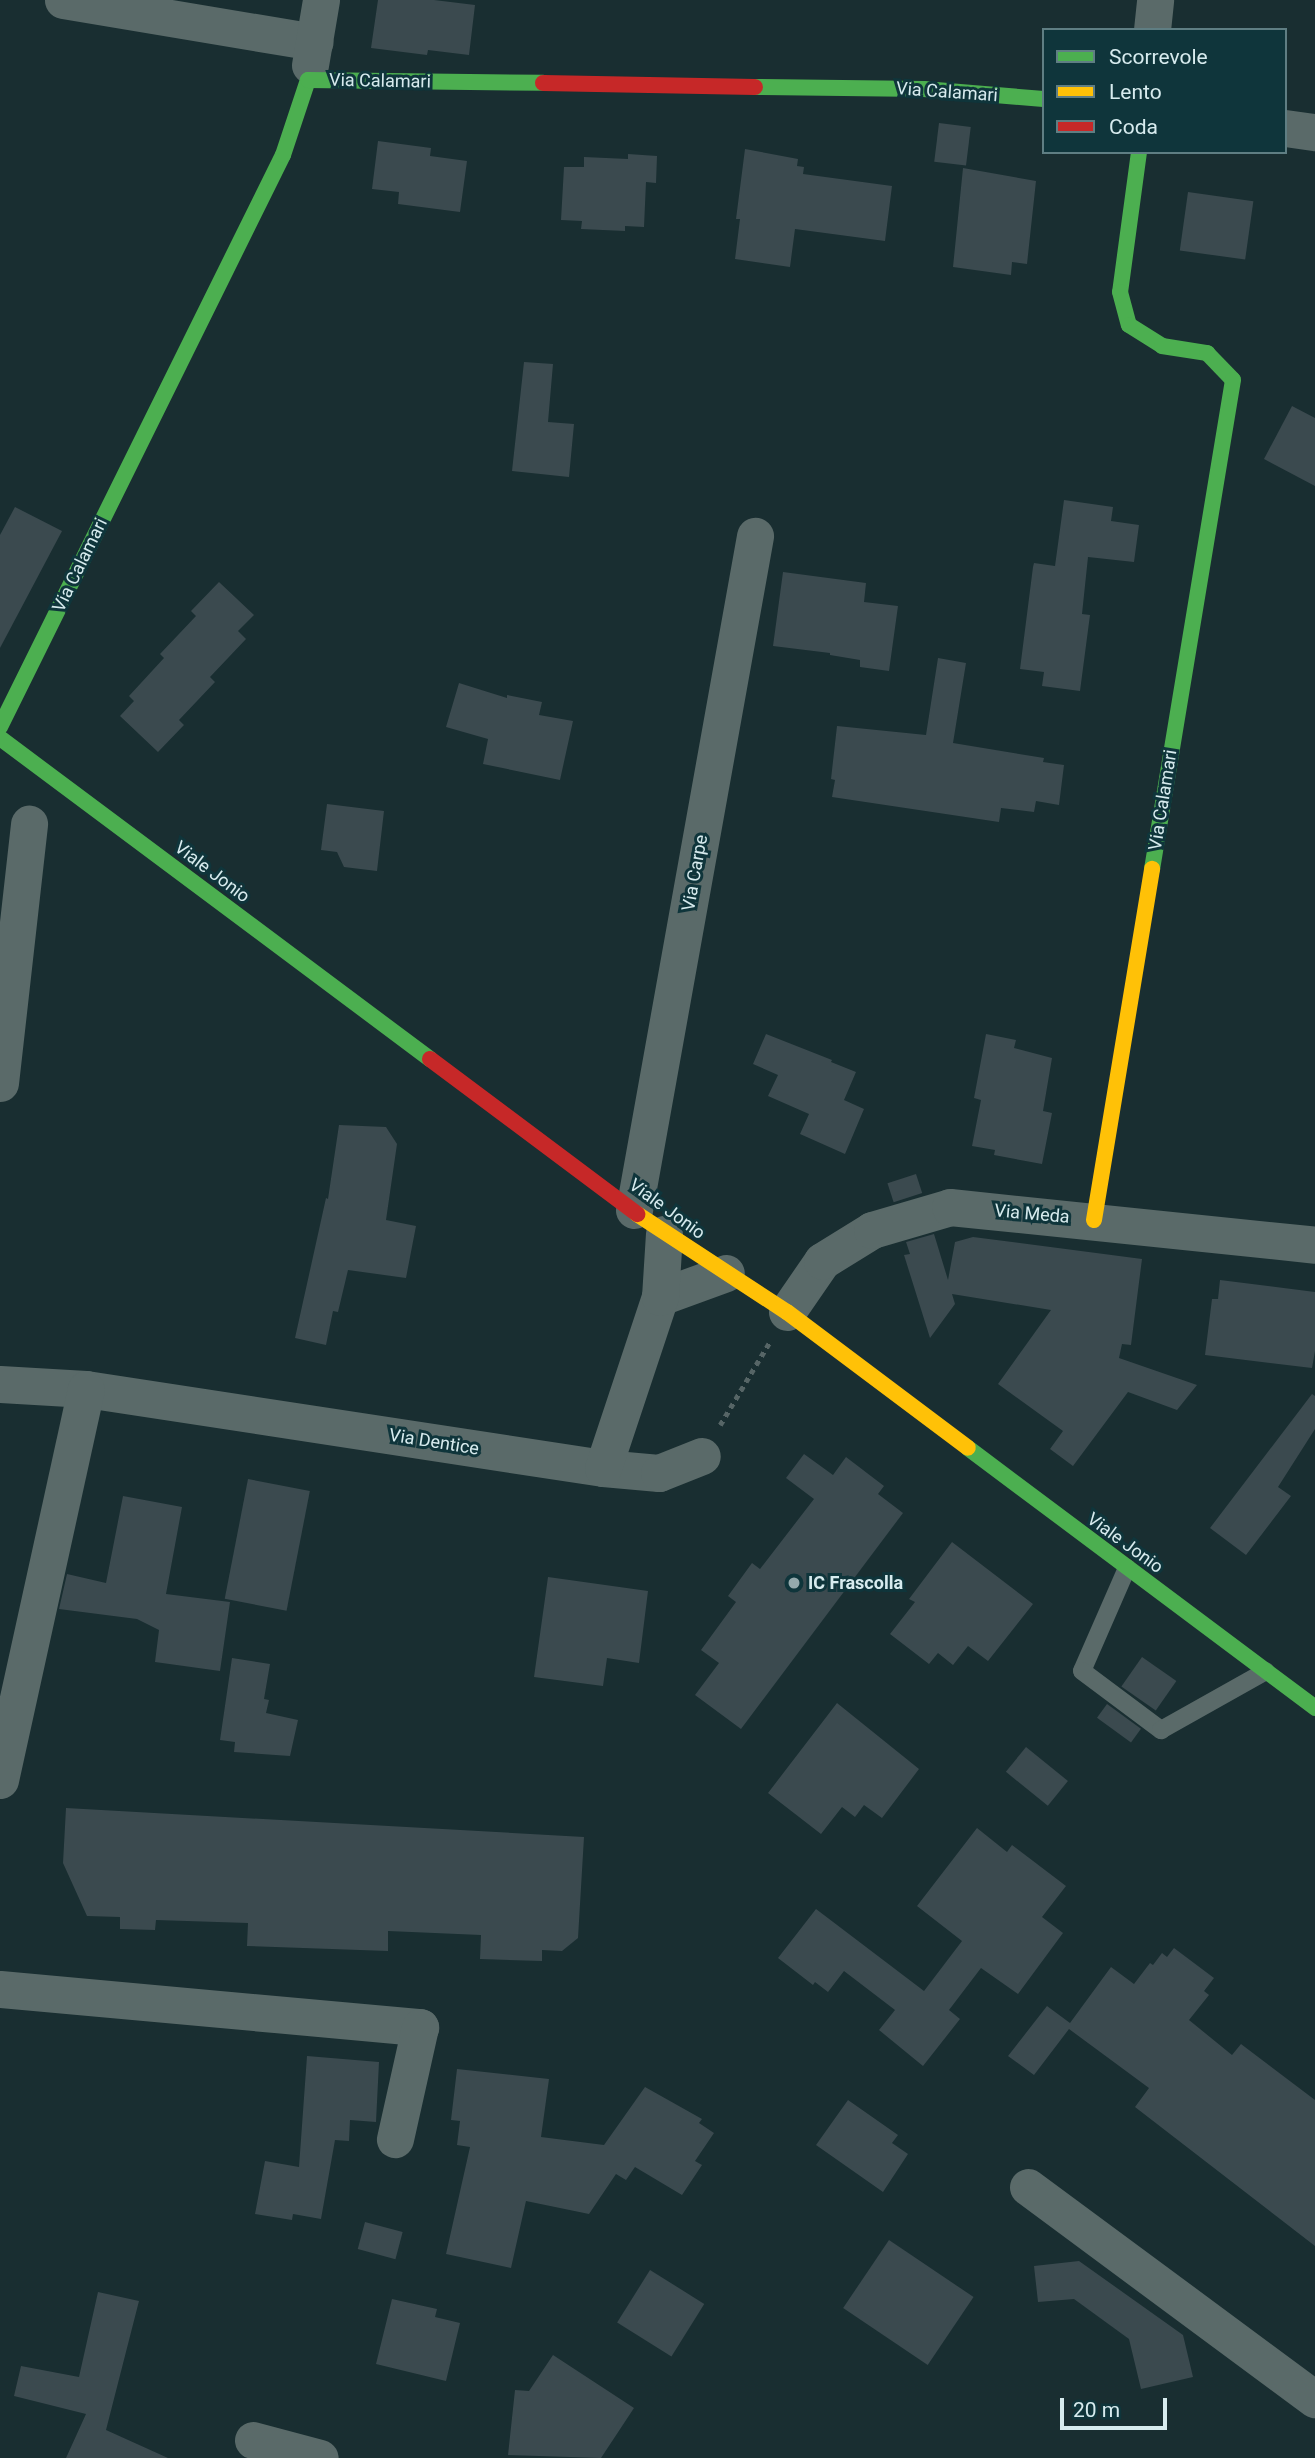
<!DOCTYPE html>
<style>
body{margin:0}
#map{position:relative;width:1315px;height:2458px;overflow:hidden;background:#192e31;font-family:Roboto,sans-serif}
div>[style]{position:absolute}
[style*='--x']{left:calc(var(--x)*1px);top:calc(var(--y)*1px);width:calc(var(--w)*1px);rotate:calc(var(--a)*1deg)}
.building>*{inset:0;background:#3b4a4f;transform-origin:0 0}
.path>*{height:4.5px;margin-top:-2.25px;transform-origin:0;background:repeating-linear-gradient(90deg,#566566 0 5px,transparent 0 10px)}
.lane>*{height:18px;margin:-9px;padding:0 9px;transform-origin:9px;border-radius:9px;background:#5a6a69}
.street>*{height:37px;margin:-18.5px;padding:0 18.5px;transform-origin:18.5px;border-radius:18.5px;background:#5a6a69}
.fast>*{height:16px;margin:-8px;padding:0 8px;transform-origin:8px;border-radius:8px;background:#4caf50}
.slow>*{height:16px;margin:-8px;padding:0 8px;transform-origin:8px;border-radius:8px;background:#ffc107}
.jam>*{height:16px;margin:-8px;padding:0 8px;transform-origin:8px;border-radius:8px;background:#c62828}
.dots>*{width:19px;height:19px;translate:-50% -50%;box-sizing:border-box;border:4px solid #0f353b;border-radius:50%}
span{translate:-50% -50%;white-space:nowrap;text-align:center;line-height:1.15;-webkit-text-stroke:6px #0f353b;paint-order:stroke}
.street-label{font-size:18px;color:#d7ebee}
.poi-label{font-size:18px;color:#d7ebee;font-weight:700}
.left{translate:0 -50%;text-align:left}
.legend{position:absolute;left:1042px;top:28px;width:245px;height:126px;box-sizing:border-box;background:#0f353b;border:2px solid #5f7e83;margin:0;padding:9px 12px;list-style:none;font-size:21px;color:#d7ebee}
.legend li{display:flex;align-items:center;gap:14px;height:35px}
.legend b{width:35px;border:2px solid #5f7e83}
.scale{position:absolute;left:1060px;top:2398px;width:107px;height:32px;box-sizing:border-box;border:4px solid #d7ebee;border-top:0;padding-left:9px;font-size:21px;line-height:24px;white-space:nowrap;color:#d7ebee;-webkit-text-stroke:5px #0f353b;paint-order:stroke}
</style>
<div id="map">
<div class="building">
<div style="clip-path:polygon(378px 0,434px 0,475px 5px,469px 55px,428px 50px,427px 55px,371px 48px)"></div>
<div style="left:939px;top:123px;width:32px;height:39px;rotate:7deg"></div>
<div style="clip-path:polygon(378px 141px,431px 148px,430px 156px,467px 161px,460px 212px,398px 204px,399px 192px,372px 189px)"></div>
<div style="clip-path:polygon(745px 149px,798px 159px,797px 166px,804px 167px,803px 174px,892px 186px,885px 241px,795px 229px,790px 267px,735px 259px,740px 219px,736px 219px)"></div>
<div style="clip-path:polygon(628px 154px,657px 156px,656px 183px,646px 182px,644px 227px,625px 226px,625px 231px,581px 229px,582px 221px,561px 220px,564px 167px,584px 167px,584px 157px,628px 159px)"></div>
<div style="clip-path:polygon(963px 168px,1036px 181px,1027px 264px,1012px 262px,1011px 275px,953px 267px)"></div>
<div style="left:1188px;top:192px;width:66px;height:59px;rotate:8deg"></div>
<div style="clip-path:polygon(524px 362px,553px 364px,548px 422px,574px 424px,569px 477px,512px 471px)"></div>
<div style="clip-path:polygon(1292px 406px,1315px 418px,1315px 486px,1264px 459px)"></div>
<div style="clip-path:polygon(1064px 500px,1113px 507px,1111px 521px,1139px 525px,1134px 562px,1088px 557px,1082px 614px,1090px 615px,1080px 691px,1042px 686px,1044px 672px,1020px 669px,1033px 567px,1034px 563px,1055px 566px)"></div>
<div style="clip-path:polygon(15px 507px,62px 531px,0 648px,0 535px)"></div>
<div style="clip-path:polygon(783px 572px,866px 583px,864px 602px,898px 606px,889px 671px,860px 667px,860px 660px,830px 655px,830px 653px,773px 646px)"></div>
<div style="clip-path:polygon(219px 582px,254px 615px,238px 631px,246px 639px,210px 677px,215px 682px,179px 720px,184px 725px,158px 752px,120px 716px,134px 701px,129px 696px,164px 658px,160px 654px,196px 616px,191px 611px)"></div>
<div style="clip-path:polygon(938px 658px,966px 663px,953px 743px,1044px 758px,1043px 762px,1064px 765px,1059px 805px,1036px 801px,1034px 812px,1001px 808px,999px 822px,832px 797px,835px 780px,831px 779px,837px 726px,926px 735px)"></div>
<div style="clip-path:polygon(459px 683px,507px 698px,507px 695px,542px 702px,539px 715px,573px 721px,560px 780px,483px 764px,488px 739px,446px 727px)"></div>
<div style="clip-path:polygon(327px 804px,384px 811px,377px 871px,344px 867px,337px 852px,321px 850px)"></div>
<div style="clip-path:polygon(766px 1034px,832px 1060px,831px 1062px,856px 1072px,844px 1100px,864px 1109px,845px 1154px,800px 1134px,809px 1114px,768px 1096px,778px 1075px,753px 1064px)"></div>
<div style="clip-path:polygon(986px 1034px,1016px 1040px,1014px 1048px,1052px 1058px,1043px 1111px,1052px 1113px,1042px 1164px,994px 1155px,995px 1150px,972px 1146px,981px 1100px,974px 1098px)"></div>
<div style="clip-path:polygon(339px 1125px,386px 1127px,397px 1144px,386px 1220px,416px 1226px,406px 1278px,348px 1270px,338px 1312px,333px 1311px,326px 1345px,295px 1338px,326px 1198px,328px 1199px)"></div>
<div style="left:916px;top:1174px;width:20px;height:30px;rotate:72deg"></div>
<div style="clip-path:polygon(934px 1234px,948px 1280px,955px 1242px,973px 1237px,1142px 1259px,1131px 1345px,1122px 1344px,1119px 1358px,1197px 1385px,1177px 1410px,1128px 1392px,1073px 1466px,1050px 1449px,1063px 1431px,998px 1384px,1051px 1310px,952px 1294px,955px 1304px,930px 1338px,904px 1255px,910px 1254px,906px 1242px)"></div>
<div style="clip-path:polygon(1220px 1280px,1315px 1292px,1315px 1351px,1312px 1368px,1205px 1355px,1212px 1299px,1218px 1299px)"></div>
<div style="clip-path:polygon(1312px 1394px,1315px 1396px,1315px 1429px,1278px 1487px,1291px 1496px,1246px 1555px,1210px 1528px)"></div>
<div style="clip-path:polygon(804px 1454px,833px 1475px,846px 1457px,884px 1486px,878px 1494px,903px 1513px,741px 1729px,695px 1695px,719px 1663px,701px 1650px,736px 1602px,728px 1596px,752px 1563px,760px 1569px,814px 1499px,786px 1478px)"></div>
<div style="left:248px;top:1479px;width:63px;height:122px;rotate:11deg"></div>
<div style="clip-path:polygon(123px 1496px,182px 1507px,166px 1594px,230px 1602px,220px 1671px,155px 1662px,159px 1630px,137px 1619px,59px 1609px,67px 1574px,106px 1583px)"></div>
<div style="clip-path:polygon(952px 1542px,1033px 1604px,988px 1661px,968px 1646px,953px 1665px,938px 1653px,929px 1664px,890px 1634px,915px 1602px,909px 1599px)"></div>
<div style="clip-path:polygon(548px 1577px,648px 1591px,639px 1663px,607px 1658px,603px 1686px,534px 1677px)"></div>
<div style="left:1142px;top:1657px;width:42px;height:36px;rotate:35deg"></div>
<div style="clip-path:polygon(232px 1658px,270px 1664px,264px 1699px,269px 1700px,266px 1713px,298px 1720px,290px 1756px,234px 1752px,235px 1742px,220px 1740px)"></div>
<div style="clip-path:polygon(837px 1703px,919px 1769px,882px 1818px,864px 1805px,855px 1817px,842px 1807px,821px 1834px,768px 1793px)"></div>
<div style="left:1107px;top:1704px;width:42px;height:17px;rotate:36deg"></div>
<div style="left:1026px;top:1747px;width:54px;height:32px;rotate:39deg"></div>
<div style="clip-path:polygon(66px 1808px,584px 1837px,578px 1938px,562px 1951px,542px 1950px,542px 1961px,480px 1959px,481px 1935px,388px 1931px,388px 1951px,247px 1946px,248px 1923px,156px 1920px,155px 1930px,120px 1929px,120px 1917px,87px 1916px,63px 1863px)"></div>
<div style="clip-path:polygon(977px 1828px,1007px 1852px,1012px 1845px,1066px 1886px,1042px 1917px,1063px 1933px,1018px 1994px,981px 1968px,949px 2010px,960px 2019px,923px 2066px,879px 2030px,895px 2010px,844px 1971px,828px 1992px,815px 1982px,813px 1985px,778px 1958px,816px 1909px,924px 1991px,962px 1941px,917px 1906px)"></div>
<div style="clip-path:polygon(1174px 1948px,1214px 1978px,1204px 1991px,1209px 1995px,1189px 2020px,1232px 2055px,1241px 2044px,1315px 2100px,1315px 2246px,1135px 2107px,1149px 2088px,1069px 2029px,1034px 2075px,1008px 2056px,1047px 2006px,1070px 2023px,1111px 1967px,1134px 1984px,1150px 1963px,1153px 1965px,1162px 1953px,1167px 1957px)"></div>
<div style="clip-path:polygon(307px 2056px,379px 2062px,376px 2122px,350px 2120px,349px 2141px,335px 2140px,321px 2219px,293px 2214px,292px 2220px,255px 2214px,265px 2161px,299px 2167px)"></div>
<div style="clip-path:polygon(457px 2069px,549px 2079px,541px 2137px,604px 2145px,645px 2087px,702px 2119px,699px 2123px,714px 2133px,695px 2161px,702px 2165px,682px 2195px,635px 2167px,626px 2180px,616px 2174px,589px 2214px,526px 2201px,511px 2268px,446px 2254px,470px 2147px,457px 2145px,460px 2121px,451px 2120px)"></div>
<div style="clip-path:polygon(848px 2100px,898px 2135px,892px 2143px,908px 2154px,883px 2192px,816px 2145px)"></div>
<div style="left:365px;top:2222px;width:39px;height:28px;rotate:15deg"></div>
<div style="left:889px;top:2240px;width:102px;height:82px;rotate:34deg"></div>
<div style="clip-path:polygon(1079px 2261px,1183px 2335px,1193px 2377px,1141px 2389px,1129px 2339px,1074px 2299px,1038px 2302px,1034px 2266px)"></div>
<div style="left:650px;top:2270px;width:64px;height:62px;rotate:32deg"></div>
<div style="clip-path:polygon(98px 2292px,139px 2301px,106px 2430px,168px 2458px,66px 2458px,86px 2414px,14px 2396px,21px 2366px,79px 2377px)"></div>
<div style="clip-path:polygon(392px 2299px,437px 2309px,435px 2317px,460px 2323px,446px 2381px,376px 2364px)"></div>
<div style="clip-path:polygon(553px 2355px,634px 2408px,601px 2458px,508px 2455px,515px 2390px,529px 2391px)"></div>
</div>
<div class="path">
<div style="--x:720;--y:1425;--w:96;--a:-59.1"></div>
</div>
<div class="lane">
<div style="--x:1127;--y:1568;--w:112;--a:113.6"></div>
<div style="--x:1082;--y:1671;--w:99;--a:36.8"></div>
<div style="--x:1161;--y:1730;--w:120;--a:-29.3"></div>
</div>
<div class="street">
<div style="--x:63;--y:0;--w:255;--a:9.5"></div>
<div style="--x:1152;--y:30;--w:30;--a:-84"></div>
<div style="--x:310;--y:65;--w:66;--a:-80.4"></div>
<div style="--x:1285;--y:128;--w:30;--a:8"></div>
<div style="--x:0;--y:1083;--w:261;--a:-83.6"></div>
<div style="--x:634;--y:1210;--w:685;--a:-79.82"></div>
<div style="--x:660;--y:1297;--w:70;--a:-20"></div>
<div style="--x:787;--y:1312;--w:62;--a:-55.5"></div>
<div style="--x:822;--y:1261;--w:59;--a:-31.8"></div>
<div style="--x:872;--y:1230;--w:81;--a:-16.4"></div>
<div style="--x:950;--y:1207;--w:367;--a:5.9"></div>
<div style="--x:0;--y:1384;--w:86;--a:3.3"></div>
<div style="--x:86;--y:1389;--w:523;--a:8.69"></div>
<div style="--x:603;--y:1468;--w:56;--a:5.1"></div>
<div style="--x:659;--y:1473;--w:46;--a:-21.6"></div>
<div style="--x:603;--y:1468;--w:180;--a:-71.6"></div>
<div style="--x:660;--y:1297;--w:63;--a:-86.4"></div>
<div style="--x:0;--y:1780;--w:400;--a:-77.6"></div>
<div style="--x:0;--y:1989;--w:422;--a:5.2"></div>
<div style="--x:420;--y:2027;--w:115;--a:102.6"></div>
<div style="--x:1028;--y:2187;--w:357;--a:36.5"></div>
<div style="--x:253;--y:2440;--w:69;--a:15"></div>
</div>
<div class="fast">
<div style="--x:755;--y:87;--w:169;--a:0.7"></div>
<div style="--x:924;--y:89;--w:120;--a:4.8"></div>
<div style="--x:1139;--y:152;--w:141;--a:97.7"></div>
<div style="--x:1120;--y:292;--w:34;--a:75"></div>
<div style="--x:1129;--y:325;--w:39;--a:32"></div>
<div style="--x:1162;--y:346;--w:46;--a:8.8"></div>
<div style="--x:1207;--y:353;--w:37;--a:46"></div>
<div style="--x:1233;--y:380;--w:496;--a:99.4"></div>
<div style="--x:0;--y:727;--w:638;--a:-63.68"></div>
<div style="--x:283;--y:155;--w:79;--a:-71.6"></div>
<div style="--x:308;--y:80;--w:235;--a:0.7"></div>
<div style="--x:0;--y:738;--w:537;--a:36.74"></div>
<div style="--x:968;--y:1448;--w:434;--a:36.8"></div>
</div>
<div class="slow">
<div style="--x:637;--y:1214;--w:179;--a:33.2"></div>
<div style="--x:787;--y:1312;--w:226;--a:36.9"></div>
<div style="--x:1094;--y:1220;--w:356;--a:-80.6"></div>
</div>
<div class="jam">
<div style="--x:543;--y:83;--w:212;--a:1.1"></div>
<div style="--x:430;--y:1059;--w:259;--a:36.8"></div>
</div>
<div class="dots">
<div style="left:794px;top:1583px;background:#94a9ac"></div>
</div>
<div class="street-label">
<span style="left:380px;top:81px;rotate:1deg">Via Calamari</span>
<span style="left:947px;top:92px;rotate:4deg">Via Calamari</span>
<span style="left:80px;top:565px;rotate:-64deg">Via Calamari</span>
<span style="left:1163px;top:800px;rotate:-81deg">Via Calamari</span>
<span style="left:212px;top:872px;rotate:37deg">Viale Jonio</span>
<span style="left:695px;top:873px;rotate:-80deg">Via Carpe</span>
<span style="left:667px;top:1209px;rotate:36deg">Viale Jonio</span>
<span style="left:1032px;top:1214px;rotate:5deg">Via Meda</span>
<span style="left:434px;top:1442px;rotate:9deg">Via Dentice</span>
<span style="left:1125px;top:1543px;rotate:36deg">Viale Jonio</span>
</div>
<div class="poi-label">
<span class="left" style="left:808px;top:1583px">IC Frascolla</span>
</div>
<ul class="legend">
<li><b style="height:9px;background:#4caf50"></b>Scorrevole</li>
<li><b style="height:9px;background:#ffc107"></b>Lento</li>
<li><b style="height:9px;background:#c62828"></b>Coda</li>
</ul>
<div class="scale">20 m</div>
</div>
